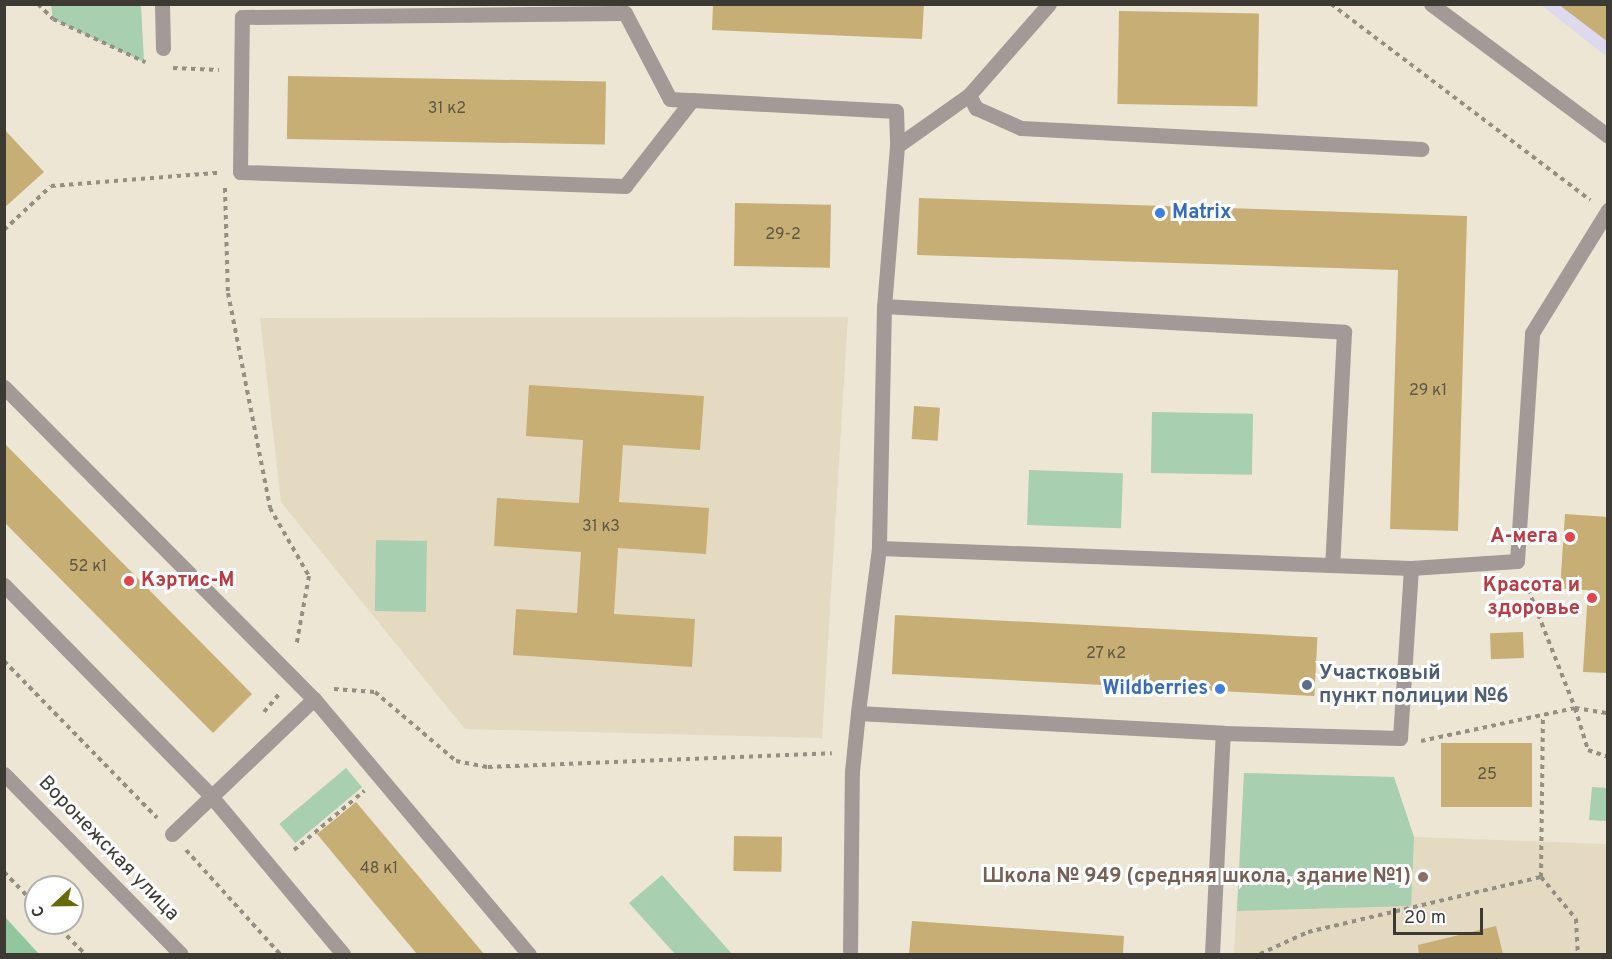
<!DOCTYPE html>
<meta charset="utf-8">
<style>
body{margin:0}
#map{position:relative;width:1612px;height:959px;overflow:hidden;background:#ede6d4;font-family:Overpass,sans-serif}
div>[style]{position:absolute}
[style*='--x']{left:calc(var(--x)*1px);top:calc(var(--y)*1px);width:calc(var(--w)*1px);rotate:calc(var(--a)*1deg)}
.built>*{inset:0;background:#e4d9c1}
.industrial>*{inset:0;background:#dfd9ee}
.green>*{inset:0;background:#a8cfb0;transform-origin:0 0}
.forest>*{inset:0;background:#92c79d}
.building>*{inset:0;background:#c6ae74;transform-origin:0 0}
.path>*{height:4px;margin-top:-2px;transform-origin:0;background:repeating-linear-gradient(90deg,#948f83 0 4.5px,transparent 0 9px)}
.service>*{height:15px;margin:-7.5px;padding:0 7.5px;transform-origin:7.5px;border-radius:7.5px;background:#a39a97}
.tertiary>*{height:15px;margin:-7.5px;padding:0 7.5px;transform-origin:7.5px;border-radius:7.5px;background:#a39a97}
.dots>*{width:16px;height:16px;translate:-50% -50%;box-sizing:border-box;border:3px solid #fff;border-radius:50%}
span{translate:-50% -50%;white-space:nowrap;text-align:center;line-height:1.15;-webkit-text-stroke:6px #fff;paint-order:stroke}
.number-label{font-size:16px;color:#5e5743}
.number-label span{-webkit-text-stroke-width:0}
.shop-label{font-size:20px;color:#366cbe;font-weight:700}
.left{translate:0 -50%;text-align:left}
.right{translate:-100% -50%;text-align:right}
.health-label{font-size:20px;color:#be3a42;font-weight:700}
.service-label{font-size:20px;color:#4e5e75;font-weight:700}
.street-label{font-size:20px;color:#3c3a33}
.education-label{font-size:20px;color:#785e54;font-weight:700}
.frame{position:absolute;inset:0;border:6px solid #3c3a33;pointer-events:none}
.north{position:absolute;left:24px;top:875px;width:60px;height:60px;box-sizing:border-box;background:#fff;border:2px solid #b1b0ad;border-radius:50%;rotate:248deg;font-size:16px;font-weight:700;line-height:24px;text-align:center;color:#3c3a33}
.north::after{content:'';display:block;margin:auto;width:21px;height:27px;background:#686a09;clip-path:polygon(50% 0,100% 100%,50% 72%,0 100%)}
.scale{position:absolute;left:1393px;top:908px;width:90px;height:27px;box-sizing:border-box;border:3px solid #3c3a33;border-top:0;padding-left:8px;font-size:18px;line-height:21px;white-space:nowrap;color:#3c3a33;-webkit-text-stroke:4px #fff;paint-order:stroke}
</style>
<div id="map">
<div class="built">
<div style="clip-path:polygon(848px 317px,822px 738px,465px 729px,281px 502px,260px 318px)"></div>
<div style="clip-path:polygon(1244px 773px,1394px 777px,1414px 837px,1607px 844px,1607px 954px,1234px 954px)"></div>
</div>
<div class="industrial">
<div style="clip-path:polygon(1541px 5px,1607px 5px,1607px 57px)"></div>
</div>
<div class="green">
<div style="clip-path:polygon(51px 5px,141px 5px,144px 62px,53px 19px)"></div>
<div style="left:1152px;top:412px;width:101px;height:61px;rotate:1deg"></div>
<div style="left:1029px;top:470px;width:94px;height:55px;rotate:2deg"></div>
<div style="left:376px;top:540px;width:51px;height:71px;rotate:1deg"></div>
<div style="left:346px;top:768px;width:25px;height:87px;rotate:50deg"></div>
<div style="clip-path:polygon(1244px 773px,1394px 777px,1414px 837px,1411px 906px,1237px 911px)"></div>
<div style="clip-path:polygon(1592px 787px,1607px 788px,1607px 821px,1589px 820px)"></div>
<div style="clip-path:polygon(662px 875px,732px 954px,675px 954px,629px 903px)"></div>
</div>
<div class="forest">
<div style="clip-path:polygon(5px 917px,39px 954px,5px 954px)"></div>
</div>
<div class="building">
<div style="clip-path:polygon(713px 4px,924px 4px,922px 39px,712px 30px)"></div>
<div style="clip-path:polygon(1558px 4px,1608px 4px,1608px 42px)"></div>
<div style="left:1119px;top:11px;width:140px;height:93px;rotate:1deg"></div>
<div style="left:288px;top:76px;width:318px;height:63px;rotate:1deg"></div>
<div style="clip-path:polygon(4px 129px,44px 172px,4px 208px)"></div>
<div style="clip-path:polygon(919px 198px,1467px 216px,1458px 531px,1390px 529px,1398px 270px,917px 255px)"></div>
<div style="left:735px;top:203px;width:96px;height:63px;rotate:1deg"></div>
<div style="clip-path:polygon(529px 385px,704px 396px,700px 450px,623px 445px,619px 502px,709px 508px,706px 554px,618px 548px,614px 614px,695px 619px,692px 667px,513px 655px,516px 609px,577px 613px,581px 552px,494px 546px,497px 498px,579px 503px,583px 440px,526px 436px)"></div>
<div style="left:914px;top:406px;width:26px;height:33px;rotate:4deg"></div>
<div style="clip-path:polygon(4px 443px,252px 694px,213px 733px,4px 522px)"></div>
<div style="clip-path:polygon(1565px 514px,1608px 517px,1608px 673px,1583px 672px,1588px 590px,1560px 589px)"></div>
<div style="left:895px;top:615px;width:423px;height:59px;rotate:3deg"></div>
<div style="left:1523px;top:632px;width:26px;height:33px;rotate:88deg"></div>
<div style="left:1441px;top:743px;width:91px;height:64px"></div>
<div style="clip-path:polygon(356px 802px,484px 954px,417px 954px,375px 904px,317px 834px)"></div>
<div style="left:734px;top:836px;width:48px;height:35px;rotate:1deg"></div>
<div style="clip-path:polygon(912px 921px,1124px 936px,1123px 954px,909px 954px)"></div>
<div style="clip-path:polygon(1496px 926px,1503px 954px,1419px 954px,1418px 945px)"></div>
</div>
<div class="path">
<div style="--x:38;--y:4;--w:21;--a:45"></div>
<div style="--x:53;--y:19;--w:102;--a:25.1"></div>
<div style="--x:1331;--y:4;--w:325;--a:37.1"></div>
<div style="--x:173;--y:68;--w:46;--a:2.5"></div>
<div style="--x:225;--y:188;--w:105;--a:88.4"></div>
<div style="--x:228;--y:293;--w:219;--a:78.9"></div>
<div style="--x:270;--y:508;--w:78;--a:60.2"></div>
<div style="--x:309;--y:576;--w:72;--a:100.4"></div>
<div style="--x:4;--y:230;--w:64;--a:-43.1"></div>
<div style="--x:51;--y:186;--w:168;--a:-4.5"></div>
<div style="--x:1525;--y:581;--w:136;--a:68.5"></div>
<div style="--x:1575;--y:708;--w:33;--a:9"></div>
<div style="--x:4;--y:661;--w:219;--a:45.7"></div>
<div style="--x:334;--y:689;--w:41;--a:4.2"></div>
<div style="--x:375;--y:692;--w:106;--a:40.4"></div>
<div style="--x:456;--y:761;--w:33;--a:11"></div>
<div style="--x:488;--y:767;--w:344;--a:-2.3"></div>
<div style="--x:264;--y:712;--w:23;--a:-50"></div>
<div style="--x:1421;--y:741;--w:157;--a:-12.1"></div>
<div style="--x:1575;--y:708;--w:44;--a:72.8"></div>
<div style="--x:1588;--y:750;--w:21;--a:19"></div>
<div style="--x:186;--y:850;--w:140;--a:47.9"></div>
<div style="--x:294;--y:850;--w:92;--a:-40.1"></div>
<div style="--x:4;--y:872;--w:46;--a:45.9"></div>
<div style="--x:1541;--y:877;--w:162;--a:-89.3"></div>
<div style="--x:54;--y:923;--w:44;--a:45"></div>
<div style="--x:1260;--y:954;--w:53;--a:-24.6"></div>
<div style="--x:1308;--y:932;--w:239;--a:-13.3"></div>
<div style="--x:1541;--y:877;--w:55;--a:50.2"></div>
<div style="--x:1576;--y:919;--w:35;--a:87"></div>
</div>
<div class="service">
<div style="--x:162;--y:4;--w:44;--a:88.7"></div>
<div style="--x:1049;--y:4;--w:121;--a:131.3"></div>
<div style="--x:969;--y:95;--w:88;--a:144.7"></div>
<div style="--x:897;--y:146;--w:161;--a:94.6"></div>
<div style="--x:884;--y:306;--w:242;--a:91.2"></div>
<div style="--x:879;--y:548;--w:532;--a:2.15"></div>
<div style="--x:969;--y:95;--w:15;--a:62"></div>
<div style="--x:976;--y:108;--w:49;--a:24"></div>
<div style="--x:1021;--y:128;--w:401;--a:3"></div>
<div style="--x:692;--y:100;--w:109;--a:127.9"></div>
<div style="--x:625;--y:186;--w:385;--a:-177.9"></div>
<div style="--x:240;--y:172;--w:155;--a:-89.3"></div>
<div style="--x:242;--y:17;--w:383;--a:-0.6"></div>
<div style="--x:625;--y:13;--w:97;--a:62.4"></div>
<div style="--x:670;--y:99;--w:22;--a:3"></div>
<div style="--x:692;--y:100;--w:204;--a:3.1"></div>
<div style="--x:896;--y:111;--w:35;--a:88"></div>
<div style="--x:884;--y:306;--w:461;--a:3.2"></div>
<div style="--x:1344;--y:332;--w:233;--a:92.9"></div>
<div style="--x:4;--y:387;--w:440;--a:45.2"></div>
<div style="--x:314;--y:699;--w:334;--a:49.9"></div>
<div style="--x:879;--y:548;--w:166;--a:97.3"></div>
<div style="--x:858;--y:713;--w:366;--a:3.1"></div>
<div style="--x:4;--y:585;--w:296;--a:45.5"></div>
<div style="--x:211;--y:796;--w:206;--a:50.1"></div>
<div style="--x:172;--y:834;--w:196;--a:-43.6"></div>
<div style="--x:850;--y:954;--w:183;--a:-89.4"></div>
<div style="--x:852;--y:771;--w:58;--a:-84.1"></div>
<div style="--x:1212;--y:954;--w:221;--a:-87.2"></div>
<div style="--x:1223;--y:733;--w:177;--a:1.6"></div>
<div style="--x:1400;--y:738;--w:170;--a:-86.3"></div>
<div style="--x:1411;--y:568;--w:106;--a:-3.8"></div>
<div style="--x:1517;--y:561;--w:228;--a:-86.2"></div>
<div style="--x:1532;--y:333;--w:145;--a:-58.3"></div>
</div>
<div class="tertiary">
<div style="--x:1431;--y:4;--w:221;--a:36.7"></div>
<div style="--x:4;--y:774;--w:252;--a:45.5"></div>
</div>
<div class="dots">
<div style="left:1160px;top:213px;background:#3f7fe0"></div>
<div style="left:1570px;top:537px;background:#e0444e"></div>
<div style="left:129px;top:581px;background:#e0444e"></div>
<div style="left:1592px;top:598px;background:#e0444e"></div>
<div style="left:1307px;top:685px;background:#5c6f8a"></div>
<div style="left:1220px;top:689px;background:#3f7fe0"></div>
<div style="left:1423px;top:877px;background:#8d6e63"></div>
</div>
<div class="number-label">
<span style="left:447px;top:109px">31 к2</span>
<span style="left:783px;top:235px">29-2</span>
<span style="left:1428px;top:391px">29 к1</span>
<span style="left:601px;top:527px">31 к3</span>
<span style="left:88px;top:567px">52 к1</span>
<span style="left:1106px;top:654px">27 к2</span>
<span style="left:1487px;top:775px">25</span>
<span style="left:379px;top:869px">48 к1</span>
</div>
<div class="shop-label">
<span class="left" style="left:1172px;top:213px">Matrix</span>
<span class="right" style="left:1208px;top:689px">Wildberries</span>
</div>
<div class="health-label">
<span class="right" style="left:1558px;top:537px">А-мега</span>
<span class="left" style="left:141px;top:581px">Кэртис-М</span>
<span class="right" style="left:1580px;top:598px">Красота и<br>здоровье</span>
</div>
<div class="service-label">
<span class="left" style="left:1319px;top:686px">Участковый<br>пункт полиции №6</span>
</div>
<div class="street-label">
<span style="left:108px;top:849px;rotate:46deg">Воронежская улица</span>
</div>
<div class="education-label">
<span class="right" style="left:1411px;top:877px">Школа № 949 (средняя школа, здание №1)</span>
</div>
<div class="frame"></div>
<div class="north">С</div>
<div class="scale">20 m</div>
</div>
